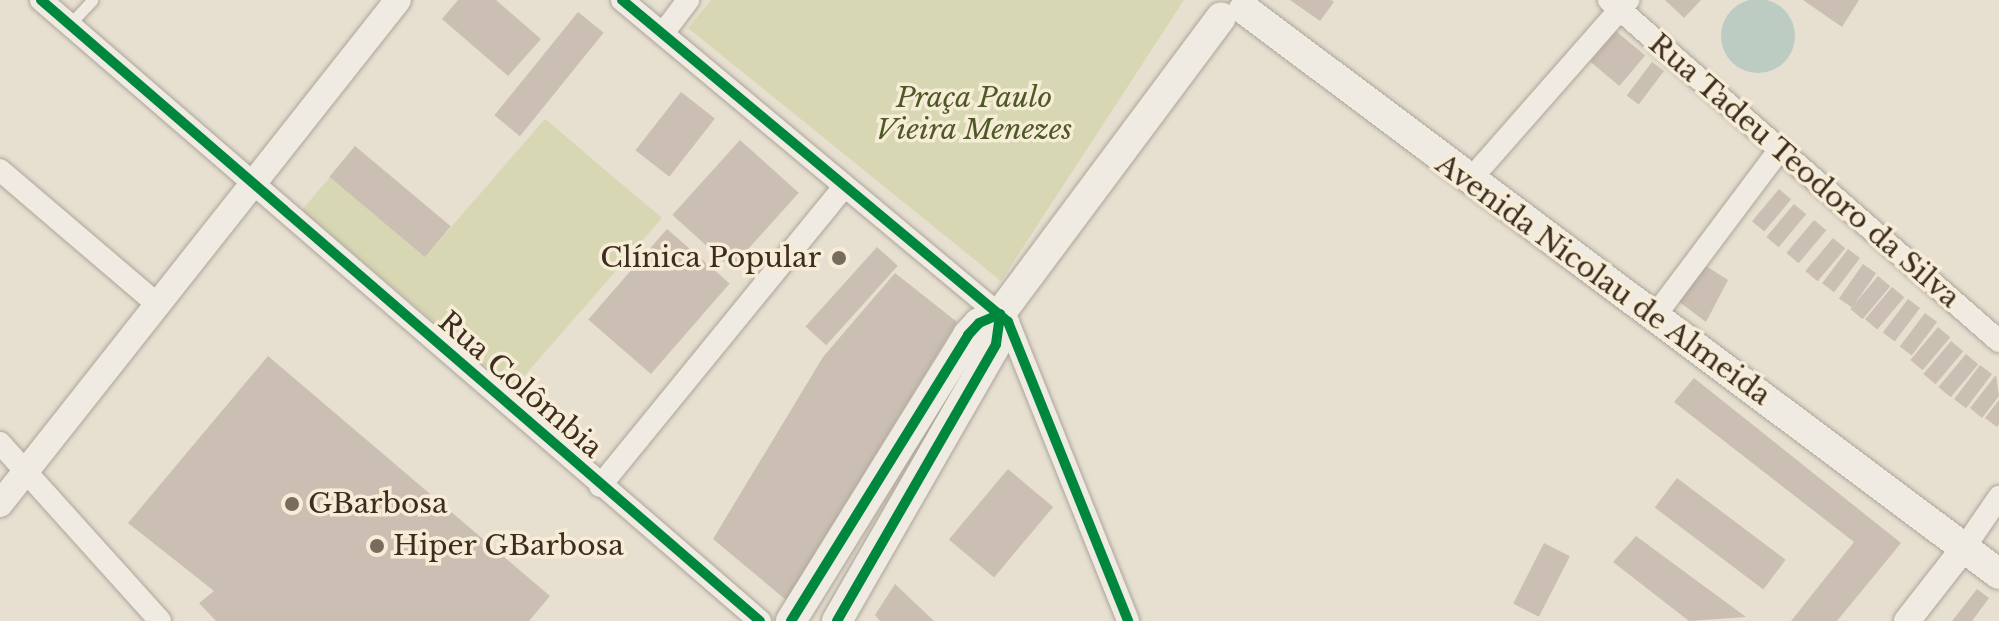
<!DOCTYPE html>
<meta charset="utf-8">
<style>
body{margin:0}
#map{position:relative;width:1999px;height:621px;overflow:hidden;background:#e7e0d1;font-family:"Libre Baskerville",serif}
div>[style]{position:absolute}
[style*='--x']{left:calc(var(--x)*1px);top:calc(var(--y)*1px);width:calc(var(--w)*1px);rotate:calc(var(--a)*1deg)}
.green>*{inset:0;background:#d7d7b3}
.water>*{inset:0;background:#bcccc2}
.round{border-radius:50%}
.building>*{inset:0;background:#cbbeb2;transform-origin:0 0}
.roads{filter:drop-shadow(0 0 2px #aca599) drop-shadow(0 0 2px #aca599)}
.service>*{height:11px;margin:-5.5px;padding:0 5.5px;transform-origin:5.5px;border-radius:5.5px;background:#efeae2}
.minor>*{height:22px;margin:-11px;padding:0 11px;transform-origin:11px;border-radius:11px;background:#efeae2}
.tertiary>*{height:26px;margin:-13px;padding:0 13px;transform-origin:13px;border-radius:13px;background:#efeae2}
.secondary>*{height:30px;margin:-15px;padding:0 15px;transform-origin:15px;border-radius:15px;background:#efeae2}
.cycleway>*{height:10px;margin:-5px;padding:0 5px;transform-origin:5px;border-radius:5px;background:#00873e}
.dots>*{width:22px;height:22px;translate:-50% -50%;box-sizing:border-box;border:4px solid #f7edd7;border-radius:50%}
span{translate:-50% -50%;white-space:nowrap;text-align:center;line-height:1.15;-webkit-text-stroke:7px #f7edd7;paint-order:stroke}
.park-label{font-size:28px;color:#4d5926;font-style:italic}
.street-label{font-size:28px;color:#3c2d20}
.poi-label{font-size:28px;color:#3c2d20}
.right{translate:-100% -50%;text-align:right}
.left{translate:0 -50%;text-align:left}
</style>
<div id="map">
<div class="green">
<div style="clip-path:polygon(711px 0,1184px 0,1001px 281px,688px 28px)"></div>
<div style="clip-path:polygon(545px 119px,662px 218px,513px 389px,302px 210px,330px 177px,426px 256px)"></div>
</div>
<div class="water">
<div class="round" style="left:1721px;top:-1px;width:74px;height:74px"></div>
</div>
<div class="building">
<div style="clip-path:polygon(458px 0,496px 0,541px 39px,508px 76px,442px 19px)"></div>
<div style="clip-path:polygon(1290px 0,1331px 0,1334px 2px,1320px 21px)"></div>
<div style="clip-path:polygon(1665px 0,1701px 0,1684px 18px)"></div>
<div style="clip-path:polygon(1803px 0,1859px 0,1842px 27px)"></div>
<div style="left:578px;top:12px;width:33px;height:133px;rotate:39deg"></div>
<div style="left:1616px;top:31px;width:38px;height:40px;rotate:40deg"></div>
<div style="left:1652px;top:62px;width:15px;height:42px;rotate:37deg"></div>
<div style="left:681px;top:92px;width:43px;height:74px;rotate:38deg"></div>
<div style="left:740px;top:140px;width:79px;height:101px;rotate:42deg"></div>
<div style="left:355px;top:146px;width:125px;height:40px;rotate:40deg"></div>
<div style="left:1779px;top:189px;width:16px;height:42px;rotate:40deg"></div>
<div style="left:1794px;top:204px;width:16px;height:43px;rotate:40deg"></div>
<div style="left:1814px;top:220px;width:16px;height:43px;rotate:40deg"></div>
<div style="left:667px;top:229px;width:83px;height:120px;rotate:41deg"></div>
<div style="left:1833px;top:238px;width:16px;height:43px;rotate:40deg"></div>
<div style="left:877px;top:247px;width:28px;height:107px;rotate:42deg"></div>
<div style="left:1848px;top:249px;width:15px;height:43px;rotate:37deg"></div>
<div style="left:1863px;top:264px;width:16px;height:42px;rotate:35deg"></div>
<div style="clip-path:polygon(1706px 266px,1728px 280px,1706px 322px,1678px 301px)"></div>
<div style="clip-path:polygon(895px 273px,957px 322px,786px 600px,713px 539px,823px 357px)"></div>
<div style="left:1878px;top:276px;width:16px;height:43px;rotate:40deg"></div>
<div style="left:1892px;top:287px;width:16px;height:42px;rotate:40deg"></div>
<div style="left:1908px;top:299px;width:15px;height:42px;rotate:37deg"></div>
<div style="left:1925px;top:313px;width:15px;height:42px;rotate:37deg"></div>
<div style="left:1938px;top:327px;width:16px;height:43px;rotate:40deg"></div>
<div style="left:1951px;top:341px;width:16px;height:43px;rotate:40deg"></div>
<div style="left:1966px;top:354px;width:16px;height:43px;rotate:40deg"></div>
<div style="clip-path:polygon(268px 356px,550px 596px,529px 621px,216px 621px,199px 603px,214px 591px,128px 523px)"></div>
<div style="left:1980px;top:365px;width:15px;height:43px;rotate:37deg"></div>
<div style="clip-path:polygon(1996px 375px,1999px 396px,1982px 418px,1970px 408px)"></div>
<div style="clip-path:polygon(1694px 378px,1901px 543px,1837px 621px,1791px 621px,1854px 542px,1674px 402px)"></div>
<div style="clip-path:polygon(1999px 400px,1999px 424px,1997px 427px,1985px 418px)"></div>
<div style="left:1008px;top:469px;width:59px;height:92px;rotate:40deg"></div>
<div style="left:1677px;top:478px;width:136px;height:37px;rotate:37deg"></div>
<div style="clip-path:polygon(1636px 536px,1746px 617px,1689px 621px,1613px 562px)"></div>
<div style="left:1544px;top:543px;width:29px;height:68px;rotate:27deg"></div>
<div style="clip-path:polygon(895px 584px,934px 621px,880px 621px,875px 615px)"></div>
<div style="clip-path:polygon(1977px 589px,1989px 598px,1972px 621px,1952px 621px)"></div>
</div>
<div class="roads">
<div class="service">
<div style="--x:69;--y:25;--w:34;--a:-47"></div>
</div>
<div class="minor">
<div style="--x:41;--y:0;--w:950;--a:40.82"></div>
<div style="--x:622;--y:0;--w:503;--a:39.83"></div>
<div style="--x:1008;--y:322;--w:322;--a:68.1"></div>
<div style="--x:1609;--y:0;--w:518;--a:41.17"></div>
<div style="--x:664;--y:32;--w:40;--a:-53"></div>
<div style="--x:0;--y:170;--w:209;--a:40.5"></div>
<div style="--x:1470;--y:180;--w:240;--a:-48.7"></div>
<div style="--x:1654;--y:317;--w:206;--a:-53.1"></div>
<div style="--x:0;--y:443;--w:239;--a:48"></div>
<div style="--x:600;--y:486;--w:387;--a:-50.8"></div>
<div style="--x:1964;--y:548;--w:62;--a:-55.5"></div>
</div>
<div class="tertiary">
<div style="--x:0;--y:504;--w:642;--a:-51.7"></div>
<div style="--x:1907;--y:621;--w:93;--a:-52"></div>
</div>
<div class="secondary">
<div style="--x:1244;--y:9;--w:943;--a:36.81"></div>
<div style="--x:791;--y:621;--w:336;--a:-58.2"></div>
<div style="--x:968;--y:335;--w:16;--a:-47"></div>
<div style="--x:979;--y:323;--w:23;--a:-23"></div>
<div style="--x:837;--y:621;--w:319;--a:-60.1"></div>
<div style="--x:996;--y:344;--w:30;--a:-82"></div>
<div style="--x:1000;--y:314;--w:370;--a:-53.3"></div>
</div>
</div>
<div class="cycleway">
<div style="--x:41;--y:0;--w:950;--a:40.82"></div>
<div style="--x:622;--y:0;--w:503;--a:39.83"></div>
<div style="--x:1008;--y:322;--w:322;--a:68.1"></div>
<div style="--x:791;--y:621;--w:336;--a:-58.2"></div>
<div style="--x:968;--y:335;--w:16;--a:-47"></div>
<div style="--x:979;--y:323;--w:23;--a:-23"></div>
<div style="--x:837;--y:621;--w:319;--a:-60.1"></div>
<div style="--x:996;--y:344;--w:30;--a:-82"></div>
</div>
<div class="dots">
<div style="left:839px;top:258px;background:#786c5e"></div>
<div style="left:292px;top:504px;background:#786c5e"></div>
<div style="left:377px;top:546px;background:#786c5e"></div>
</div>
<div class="park-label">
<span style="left:974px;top:114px">Praça Paulo<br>Vieira Menezes</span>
</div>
<div class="street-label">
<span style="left:1804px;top:171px;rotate:41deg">Rua Tadeu Teodoro da Silva</span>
<span style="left:1603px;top:280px;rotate:36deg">Avenida Nicolau de Almeida</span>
<span style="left:520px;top:385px;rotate:41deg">Rua Colômbia</span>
</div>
<div class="poi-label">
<span class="right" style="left:821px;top:258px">Clínica Popular</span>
<span class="left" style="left:308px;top:504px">GBarbosa</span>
<span class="left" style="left:393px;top:546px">Hiper GBarbosa</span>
</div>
</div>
